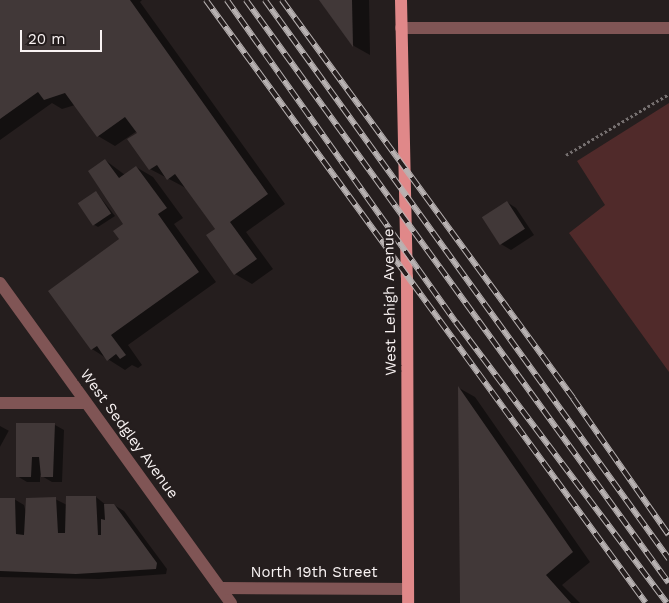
<!DOCTYPE html>
<style>
body{margin:0}
#map{position:relative;width:669px;height:603px;overflow:hidden;background:#251e1e;font-family:"Work Sans",sans-serif}
div>[style]{position:absolute}
[style*='--x']{left:calc(var(--x)*1px);top:calc(var(--y)*1px);width:calc(var(--w)*1px);rotate:calc(var(--a)*1deg)}
.green>*{inset:0;background:#502a2a}
.shadow>*{inset:0;background:#0007;transform-origin:0 0}
.building>*{inset:0;background:#413838;transform-origin:0 0}
.path>*{height:3px;margin-top:-1.5px;transform-origin:0;background:repeating-linear-gradient(90deg,#767070 0 2.5px,transparent 0 5px)}
.minor>*{height:12px;margin:-6px;padding:0 6px;transform-origin:6px;border-radius:6px;background:#805555}
.major>*{height:12px;margin:-6px;padding:0 6px;transform-origin:6px;border-radius:6px;background:#e08889}
.rail>*{height:5.5px;margin-top:-2.75px;transform-origin:0;background:repeating-linear-gradient(90deg,#251e1e 0 11px,#b8b2b2 0 22px);box-sizing:border-box;border-block:1px solid #b8b2b2}
span{translate:-50% -50%;white-space:nowrap;text-align:center;line-height:1.15;-webkit-text-stroke:4px #251e1e;paint-order:stroke}
.street-label{font-size:15px;color:#f9f3f3}
.scale{position:absolute;left:20px;top:30px;width:82px;height:22px;box-sizing:border-box;border:2px solid #f9f3f3;border-top:0;padding-left:6px;font-size:15px;line-height:18px;white-space:nowrap;color:#f9f3f3;-webkit-text-stroke:4px #251e1e;paint-order:stroke}
</style>
<div id="map">
<div class="green">
<div style="clip-path:polygon(669px 103px,669px 372px,569px 233px,605px 205px,577px 161px)"></div>
</div>
<div class="shadow">
<div style="clip-path:polygon(0 0,142px 0,140px 2px,285px 204px,246px 232px,273px 269px,252px 284px,235px 274px,216px 230px,186px 188px,150px 169px,137px 131px,115px 146px,98px 136px,75px 105px,62px 109px,52px 103px,0 140px)"></div>
<div style="clip-path:polygon(320px 0,369px 0,370px 55px,354px 46px)"></div>
<div style="clip-path:polygon(105px 160px,125px 175px,136px 167px,153px 177px,183px 218px,174px 224px,216px 282px,128px 345px,142px 365px,138px 368px,132px 365px,125px 370px,92px 349px,50px 291px,121px 240px,125px 224px)"></div>
<div style="clip-path:polygon(97px 193px,115px 216px,98px 227px,93px 224px)"></div>
<div style="clip-path:polygon(507px 202px,516px 208px,534px 235px,511px 250px,501px 244px)"></div>
<div style="clip-path:polygon(459px 388px,475px 397px,590px 562px,562px 585px,580px 603px,461px 603px)"></div>
<div style="clip-path:polygon(55px 425px,64px 430px,62px 482px,52px 482px,40px 475px,40px 482px,27px 482px,17px 476px)"></div>
<div style="left:0;top:426px;width:10px;height:56px;rotate:29deg"></div>
<div style="clip-path:polygon(67px 497px,96px 497px,106px 505px,114px 505px,124px 511px,167px 569px,166px 574px,99px 579px,0 577px,0 499px,14px 499px,24px 505px,26px 513px,55px 499px,67px 505px)"></div>
</div>
<div class="building">
<div style="clip-path:polygon(0 0,130px 0,268px 194px,230px 222px,257px 259px,234px 275px,206px 235px,215px 229px,175px 174px,167px 180px,157px 165px,149px 170px,127px 139px,137px 133px,125px 117px,97px 137px,65px 93px,44px 100px,38px 92px,0 119px)"></div>
<div style="clip-path:polygon(319px 0,352px 0,353px 47px)"></div>
<div style="clip-path:polygon(105px 159px,119px 178px,136px 166px,167px 208px,158px 214px,199px 272px,111px 335px,126px 355px,120px 359px,116px 354px,107px 361px,97px 346px,91px 350px,48px 291px,119px 239px,113px 231px,123px 224px,88px 171px)"></div>
<div style="left:96px;top:191px;width:27px;height:22px;rotate:56deg"></div>
<div style="left:507px;top:201px;width:33px;height:30px;rotate:57deg"></div>
<div style="clip-path:polygon(458px 386px,573px 552px,546px 575px,571px 603px,460px 603px)"></div>
<div style="clip-path:polygon(16px 423px,55px 423px,53px 477px,41px 477px,39px 457px,32px 457px,31px 477px,16px 477px)"></div>
<div style="clip-path:polygon(66px 496px,96px 496px,98px 535px,101px 535px,101px 519px,105px 520px,104px 504px,114px 504px,157px 563px,156px 569px,76px 574px,0 571px,0 498px,15px 498px,16px 534px,24px 535px,26px 498px,56px 497px,58px 533px,65px 533px)"></div>
</div>
<div class="path">
<div style="--x:566;--y:155;--w:120;--a:-30.6"></div>
</div>
<div class="minor">
<div style="--x:401;--y:28;--w:268;--a:0"></div>
<div style="--x:0;--y:283;--w:395;--a:54.2"></div>
<div style="--x:0;--y:403;--w:86;--a:0"></div>
<div style="--x:220;--y:588;--w:188;--a:0.3"></div>
</div>
<div class="major">
<div style="--x:401;--y:0;--w:277;--a:88.8"></div>
<div style="--x:407;--y:277;--w:326;--a:89.8"></div>
</div>
<div class="rail">
<div style="--x:206;--y:0;--w:746;--a:53.88"></div>
<div style="--x:227;--y:0;--w:395;--a:54.6"></div>
<div style="--x:456;--y:322;--w:351;--a:53.1"></div>
<div style="--x:246;--y:0;--w:720;--a:54.04"></div>
<div style="--x:265;--y:0;--w:690;--a:54.14"></div>
<div style="--x:282;--y:0;--w:493;--a:53.8"></div>
<div style="--x:573;--y:398;--w:167;--a:55"></div>
</div>
<div class="street-label">
<span style="left:390px;top:302px;rotate:-91deg">West Lehigh Avenue</span>
<span style="left:129px;top:434px;rotate:54deg">West Sedgley Avenue</span>
<span style="left:314px;top:573px">North 19th Street</span>
</div>
<div class="scale">20 m</div>
</div>
